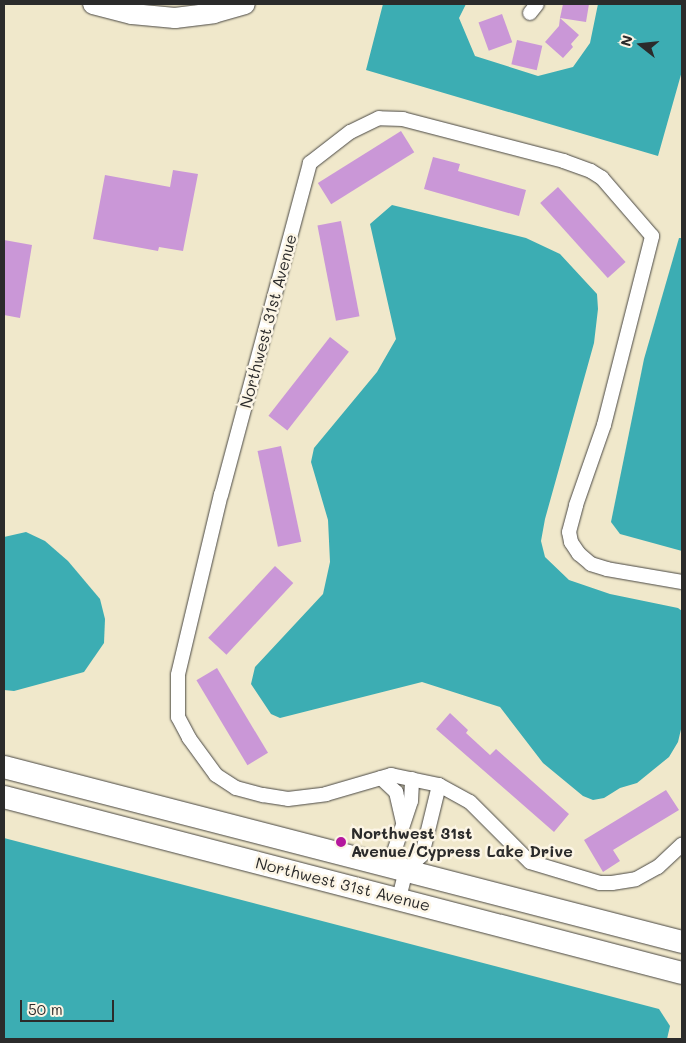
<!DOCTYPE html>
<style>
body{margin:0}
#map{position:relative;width:686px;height:1043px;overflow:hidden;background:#f0e8cb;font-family:Mali,sans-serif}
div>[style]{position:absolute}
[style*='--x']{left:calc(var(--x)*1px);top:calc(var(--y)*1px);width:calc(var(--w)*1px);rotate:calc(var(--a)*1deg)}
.water>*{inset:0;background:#3cadb3}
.building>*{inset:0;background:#ca97d7;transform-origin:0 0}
.roads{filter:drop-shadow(0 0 1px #494743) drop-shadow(0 0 1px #494743)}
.street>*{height:14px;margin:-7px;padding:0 7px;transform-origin:7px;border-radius:7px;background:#fff}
.secondary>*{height:20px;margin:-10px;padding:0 10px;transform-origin:10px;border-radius:10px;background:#fff}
.primary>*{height:22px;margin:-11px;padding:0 11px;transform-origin:11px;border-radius:11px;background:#fff}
.dots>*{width:14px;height:14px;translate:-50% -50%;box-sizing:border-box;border:2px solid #fcf5e5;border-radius:50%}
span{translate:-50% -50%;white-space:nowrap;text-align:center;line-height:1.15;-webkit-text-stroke:5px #fcf5e5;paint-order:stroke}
.street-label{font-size:16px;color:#2b2b2b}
.poi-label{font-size:16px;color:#2b2b2b;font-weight:700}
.left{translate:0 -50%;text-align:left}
.frame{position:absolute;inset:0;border:5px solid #2b2b2b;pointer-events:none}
.north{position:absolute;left:616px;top:20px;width:50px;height:50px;-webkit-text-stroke:4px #fcf5e5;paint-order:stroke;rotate:286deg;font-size:14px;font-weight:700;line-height:20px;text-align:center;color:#2b2b2b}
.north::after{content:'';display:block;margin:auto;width:18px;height:22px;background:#2b2b2b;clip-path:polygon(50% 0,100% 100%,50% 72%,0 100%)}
.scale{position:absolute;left:20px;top:1000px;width:94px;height:22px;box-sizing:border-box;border:2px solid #2b2b2b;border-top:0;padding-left:6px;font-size:15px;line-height:18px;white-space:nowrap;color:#2b2b2b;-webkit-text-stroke:4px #fcf5e5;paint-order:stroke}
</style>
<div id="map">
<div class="water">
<div style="clip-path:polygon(383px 4px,466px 4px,459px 18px,475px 56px,538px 76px,573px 67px,590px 43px,598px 4px,682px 4px,682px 71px,658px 156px,366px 70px)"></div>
<div style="clip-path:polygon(392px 205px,526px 238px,560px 254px,597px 294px,598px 309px,594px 343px,545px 519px,541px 541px,545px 557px,569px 580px,610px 594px,678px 608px,682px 611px,682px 725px,678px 742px,669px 757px,637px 783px,620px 788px,604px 798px,593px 800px,583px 796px,543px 763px,500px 707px,422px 682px,280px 718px,271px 714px,251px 684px,255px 667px,323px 594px,330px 562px,328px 520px,311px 462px,314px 448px,377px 372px,396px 339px,370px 224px)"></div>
<div style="clip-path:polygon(679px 238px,682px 238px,682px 551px,620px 534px,611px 522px,644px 359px)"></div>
<div style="clip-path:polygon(26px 532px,45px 541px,68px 561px,100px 599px,105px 619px,104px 643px,84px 672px,14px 691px,4px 690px,4px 537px)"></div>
<div style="clip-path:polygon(4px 838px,659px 1009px,670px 1026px,667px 1039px,4px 1039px)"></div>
</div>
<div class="building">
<div style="clip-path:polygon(563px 4px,589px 4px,586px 22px,560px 18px)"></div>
<div style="left:502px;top:14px;width:30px;height:25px;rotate:70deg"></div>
<div style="clip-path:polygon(560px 18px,579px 35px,571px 44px,573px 47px,563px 58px,545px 42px,559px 26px)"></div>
<div style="left:517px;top:40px;width:26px;height:25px;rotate:13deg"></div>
<div style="left:401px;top:131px;width:25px;height:98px;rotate:58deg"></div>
<div style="clip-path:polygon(433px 157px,460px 164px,458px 171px,526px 190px,519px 216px,424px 189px)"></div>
<div style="clip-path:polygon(173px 170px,198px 174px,183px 251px,159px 247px,158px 251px,93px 239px,105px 175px,170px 187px)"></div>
<div style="left:558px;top:187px;width:101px;height:24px;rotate:48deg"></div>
<div style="left:341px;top:221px;width:97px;height:24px;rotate:79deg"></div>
<div style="clip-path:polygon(4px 240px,32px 245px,20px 318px,4px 315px)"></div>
<div style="left:330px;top:337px;width:24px;height:100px;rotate:38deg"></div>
<div style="left:281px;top:446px;width:98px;height:24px;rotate:78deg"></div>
<div style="left:275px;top:566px;width:25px;height:98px;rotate:43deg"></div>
<div style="left:217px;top:668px;width:99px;height:24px;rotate:59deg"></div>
<div style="clip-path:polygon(450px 713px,468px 730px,466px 733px,490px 755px,496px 749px,569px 814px,554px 832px,436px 729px)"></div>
<div style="clip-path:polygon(666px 790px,679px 810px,613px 850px,620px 861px,603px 872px,584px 840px)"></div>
</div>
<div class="roads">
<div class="street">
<div style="--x:530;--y:13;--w:11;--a:-52"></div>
<div style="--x:682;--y:582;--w:76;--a:-170.2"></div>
<div style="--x:607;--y:569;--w:17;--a:-163"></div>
<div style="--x:591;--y:564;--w:16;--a:-140"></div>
<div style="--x:579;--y:554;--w:14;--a:-124"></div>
<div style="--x:571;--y:542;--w:10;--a:-101"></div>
<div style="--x:569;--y:532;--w:28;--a:-75"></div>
<div style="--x:576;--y:505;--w:85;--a:-70.7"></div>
<div style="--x:604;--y:425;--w:195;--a:-75.7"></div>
<div style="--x:652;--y:236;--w:77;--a:-130.8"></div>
<div style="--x:602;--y:178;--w:13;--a:-148"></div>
<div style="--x:591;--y:171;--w:29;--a:-160"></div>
<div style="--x:564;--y:161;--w:166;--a:-165.4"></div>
<div style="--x:403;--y:119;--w:24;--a:-178"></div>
<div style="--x:379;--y:118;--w:32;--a:154"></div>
<div style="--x:350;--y:132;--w:51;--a:142.2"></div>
<div style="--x:310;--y:163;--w:343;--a:105"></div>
<div style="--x:221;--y:494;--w:186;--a:103.4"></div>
<div style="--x:178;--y:675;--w:42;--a:90"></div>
<div style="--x:178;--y:717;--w:24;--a:62"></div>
<div style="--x:189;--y:738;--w:46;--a:53.9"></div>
<div style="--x:216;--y:775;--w:24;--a:33"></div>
<div style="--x:236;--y:788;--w:28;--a:15"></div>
<div style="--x:263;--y:795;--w:25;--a:9"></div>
<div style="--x:288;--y:799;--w:38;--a:-7"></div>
<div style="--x:326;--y:794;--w:68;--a:-16.3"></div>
<div style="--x:391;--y:775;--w:49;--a:11.8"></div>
<div style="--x:439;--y:785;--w:35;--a:29"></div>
<div style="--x:470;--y:802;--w:85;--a:45"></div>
<div style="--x:530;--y:862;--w:73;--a:16.7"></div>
<div style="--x:600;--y:883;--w:12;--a:0"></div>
<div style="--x:612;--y:883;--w:24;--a:-9"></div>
<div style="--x:636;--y:879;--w:25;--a:-29"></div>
<div style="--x:658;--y:867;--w:33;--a:-43"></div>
<div style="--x:381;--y:778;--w:21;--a:43"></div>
<div style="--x:396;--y:792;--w:31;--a:77"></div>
<div style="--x:406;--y:870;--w:22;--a:-124"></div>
<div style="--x:394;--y:852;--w:54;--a:-71.6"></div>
<div style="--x:411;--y:801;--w:22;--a:-87"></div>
<div style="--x:399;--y:898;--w:29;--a:-76"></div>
<div style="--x:406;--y:870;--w:22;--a:-43"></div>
<div style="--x:422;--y:855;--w:72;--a:-76.3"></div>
</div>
<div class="secondary">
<div style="--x:93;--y:4;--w:40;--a:14.4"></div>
<div style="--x:132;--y:14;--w:43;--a:5.3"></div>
<div style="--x:175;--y:18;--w:39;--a:-7"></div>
<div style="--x:214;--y:13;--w:32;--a:-16"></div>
</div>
<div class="primary">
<div style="--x:4;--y:767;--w:700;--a:14.47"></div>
<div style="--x:4;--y:797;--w:700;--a:14.55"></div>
</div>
</div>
<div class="dots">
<div style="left:341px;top:842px;background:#b5179e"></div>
</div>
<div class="street-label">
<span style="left:268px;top:321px;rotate:-75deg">Northwest 31st Avenue</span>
<span style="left:343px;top:884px;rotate:14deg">Northwest 31st Avenue</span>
</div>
<div class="poi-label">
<span class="left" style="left:351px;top:842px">Northwest 31st<br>Avenue/Cypress Lake Drive</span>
</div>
<div class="frame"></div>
<div class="north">N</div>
<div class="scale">50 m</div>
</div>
